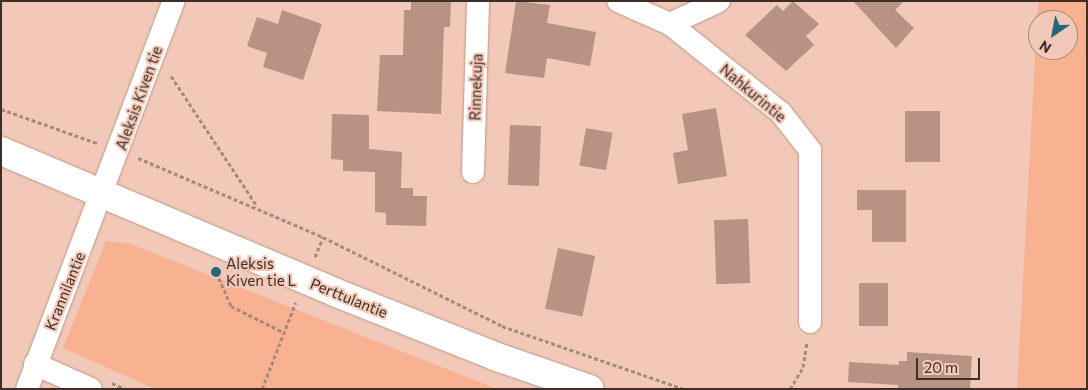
<!DOCTYPE html>
<style>
body{margin:0}
#map{position:relative;width:1088px;height:390px;overflow:hidden;background:#f2c9b8;font-family:Commissioner,sans-serif}
div>[style]{position:absolute}
[style*='--x']{left:calc(var(--x)*1px);top:calc(var(--y)*1px);width:calc(var(--w)*1px);rotate:calc(var(--a)*1deg)}
.green>*{inset:0;background:#f8b191}
.building>*{inset:0;background:#b89282;transform-origin:0 0}
.path>*{height:3px;margin-top:-1.5px;transform-origin:0;background:repeating-linear-gradient(90deg,#a88a7d 0 4px,transparent 0 6.5px)}
.roads{filter:drop-shadow(0 0 1px #bd9786) drop-shadow(0 0 1px #bd9786)}
.street>*{height:22px;margin:-11px;padding:0 11px;transform-origin:11px;border-radius:11px;background:#fff}
.secondary>*{height:28px;margin:-14px;padding:0 14px;transform-origin:14px;border-radius:14px;background:#fff}
.dots>*{width:14px;height:14px;translate:-50% -50%;box-sizing:border-box;border:2px solid #f2c9b8;border-radius:50%}
span{translate:-50% -50%;white-space:nowrap;text-align:center;line-height:1.15;-webkit-text-stroke:4px #f2c9b8;paint-order:stroke}
.street-label{font-size:15px;color:#3e2e27}
.poi-label{font-size:15px;color:#3e2e27}
.left{translate:0 -50%;text-align:left}
.frame{position:absolute;inset:0;border:2px solid #3e2e27;pointer-events:none}
.north{position:absolute;left:1028px;top:10px;width:50px;height:50px;box-sizing:border-box;background:#f2c9b8;border:1px solid #aa8b7e;border-radius:50%;rotate:213deg;font-size:14px;font-weight:700;line-height:20px;text-align:center;color:#3e2e27}
.north::after{content:'';display:block;margin:auto;width:18px;height:22px;background:#27657b;clip-path:polygon(50% 0,100% 100%,50% 72%,0 100%)}
.scale{position:absolute;left:916px;top:358px;width:64px;height:22px;box-sizing:border-box;border:2px solid #3e2e27;border-top:0;padding-left:6px;font-size:15px;line-height:18px;white-space:nowrap;color:#3e2e27;-webkit-text-stroke:4px #f2c9b8;paint-order:stroke}
</style>
<div id="map">
<div class="green">
<div style="clip-path:polygon(evenodd,1041px 1px,1087px 1px,1087px 389px,1017px 389px,1038px 4px,1041px 1px,1038px 20px,1068px 20px,1068px 50px,1038px 50px,1038px 20px)"></div>
<div style="clip-path:polygon(106px 241px,131px 244px,497px 389px,155px 389px,63px 348px)"></div>
</div>
<div class="building">
<div style="clip-path:polygon(411px 1px,451px 1px,450px 27px,444px 27px,441px 114px,377px 111px,380px 55px,403px 55px,404px 10px,411px 10px)"></div>
<div style="clip-path:polygon(516px 1px,550px 5px,547px 23px,596px 32px,590px 66px,547px 58px,544px 78px,505px 73px)"></div>
<div style="clip-path:polygon(793px 1px,819px 24px,806px 36px,814px 45px,786px 71px,745px 35px,777px 5px,783px 11px)"></div>
<div style="clip-path:polygon(853px 1px,904px 1px,895px 10px,914px 28px,896px 48px)"></div>
<div style="clip-path:polygon(282px 10px,322px 24px,303px 80px,263px 67px,267px 53px,247px 46px,257px 17px,278px 24px)"></div>
<div style="clip-path:polygon(716px 108px,727px 176px,678px 184px,673px 153px,688px 150px,682px 114px)"></div>
<div style="left:905px;top:111px;width:35px;height:51px"></div>
<div style="clip-path:polygon(332px 114px,369px 115px,369px 149px,402px 152px,401px 188px,413px 188px,413px 196px,427px 196px,426px 226px,386px 225px,386px 213px,375px 212px,375px 172px,343px 171px,343px 160px,331px 159px)"></div>
<div style="left:510px;top:125px;width:31px;height:60px;rotate:2deg"></div>
<div style="left:586px;top:128px;width:27px;height:38px;rotate:10deg"></div>
<div style="clip-path:polygon(857px 190px,906px 190px,906px 242px,872px 242px,872px 210px,857px 210px)"></div>
<div style="left:748px;top:219px;width:64px;height:34px;rotate:88deg"></div>
<div style="left:558px;top:248px;width:38px;height:62px;rotate:12deg"></div>
<div style="left:859px;top:283px;width:29px;height:43px"></div>
<div style="clip-path:polygon(907px 352px,972px 356px,970px 389px,898px 389px,898px 385px,848px 382px,849px 362px,899px 365px,899px 361px,907px 361px)"></div>
</div>
<div class="path">
<div style="--x:171;--y:76;--w:156;--a:56.5"></div>
<div style="--x:1;--y:109;--w:102;--a:19.5"></div>
<div style="--x:138;--y:158;--w:201;--a:23.1"></div>
<div style="--x:323;--y:237;--w:200;--a:26.4"></div>
<div style="--x:502;--y:326;--w:193;--a:19.1"></div>
<div style="--x:315;--y:257;--w:22;--a:-68"></div>
<div style="--x:216;--y:272;--w:37;--a:66"></div>
<div style="--x:231;--y:306;--w:60;--a:26.6"></div>
<div style="--x:112;--y:383;--w:14;--a:25"></div>
<div style="--x:262;--y:389;--w:93;--a:-68.7"></div>
<div style="--x:790;--y:389;--w:26;--a:-59"></div>
<div style="--x:803;--y:367;--w:24;--a:-81"></div>
</div>
<div class="roads">
<div class="street">
<div style="--x:618;--y:1;--w:57;--a:23.9"></div>
<div style="--x:670;--y:24;--w:142;--a:38.7"></div>
<div style="--x:781;--y:113;--w:47;--a:51.9"></div>
<div style="--x:810;--y:150;--w:172;--a:90"></div>
<div style="--x:670;--y:24;--w:54;--a:-25.1"></div>
<div style="--x:473;--y:172;--w:171;--a:-88.3"></div>
<div style="--x:35;--y:364;--w:61;--a:24.1"></div>
<div style="--x:27;--y:389;--w:415;--a:-69.3"></div>
</div>
<div class="secondary">
<div style="--x:1;--y:151;--w:362;--a:22.9"></div>
<div style="--x:334;--y:292;--w:175;--a:21.7"></div>
<div style="--x:497;--y:357;--w:98;--a:19"></div>
</div>
</div>
<div class="dots">
<div style="left:216px;top:272px;background:#27657b"></div>
</div>
<div class="street-label">
<span style="left:476px;top:87px;rotate:-88deg">Rinnekuja</span>
<span style="left:753px;top:93px;rotate:40deg">Nahkurintie</span>
<span style="left:139px;top:98px;rotate:-70deg">Aleksis Kiven tie</span>
<span style="left:65px;top:291px;rotate:-68deg">Krannilantie</span>
<span style="left:349px;top:298px;rotate:22deg">Perttulantie</span>
</div>
<div class="poi-label">
<span class="left" style="left:226px;top:272px">Aleksis<br>Kiven tie L</span>
</div>
<div class="frame"></div>
<div class="north">N</div>
<div class="scale">20 m</div>
</div>
